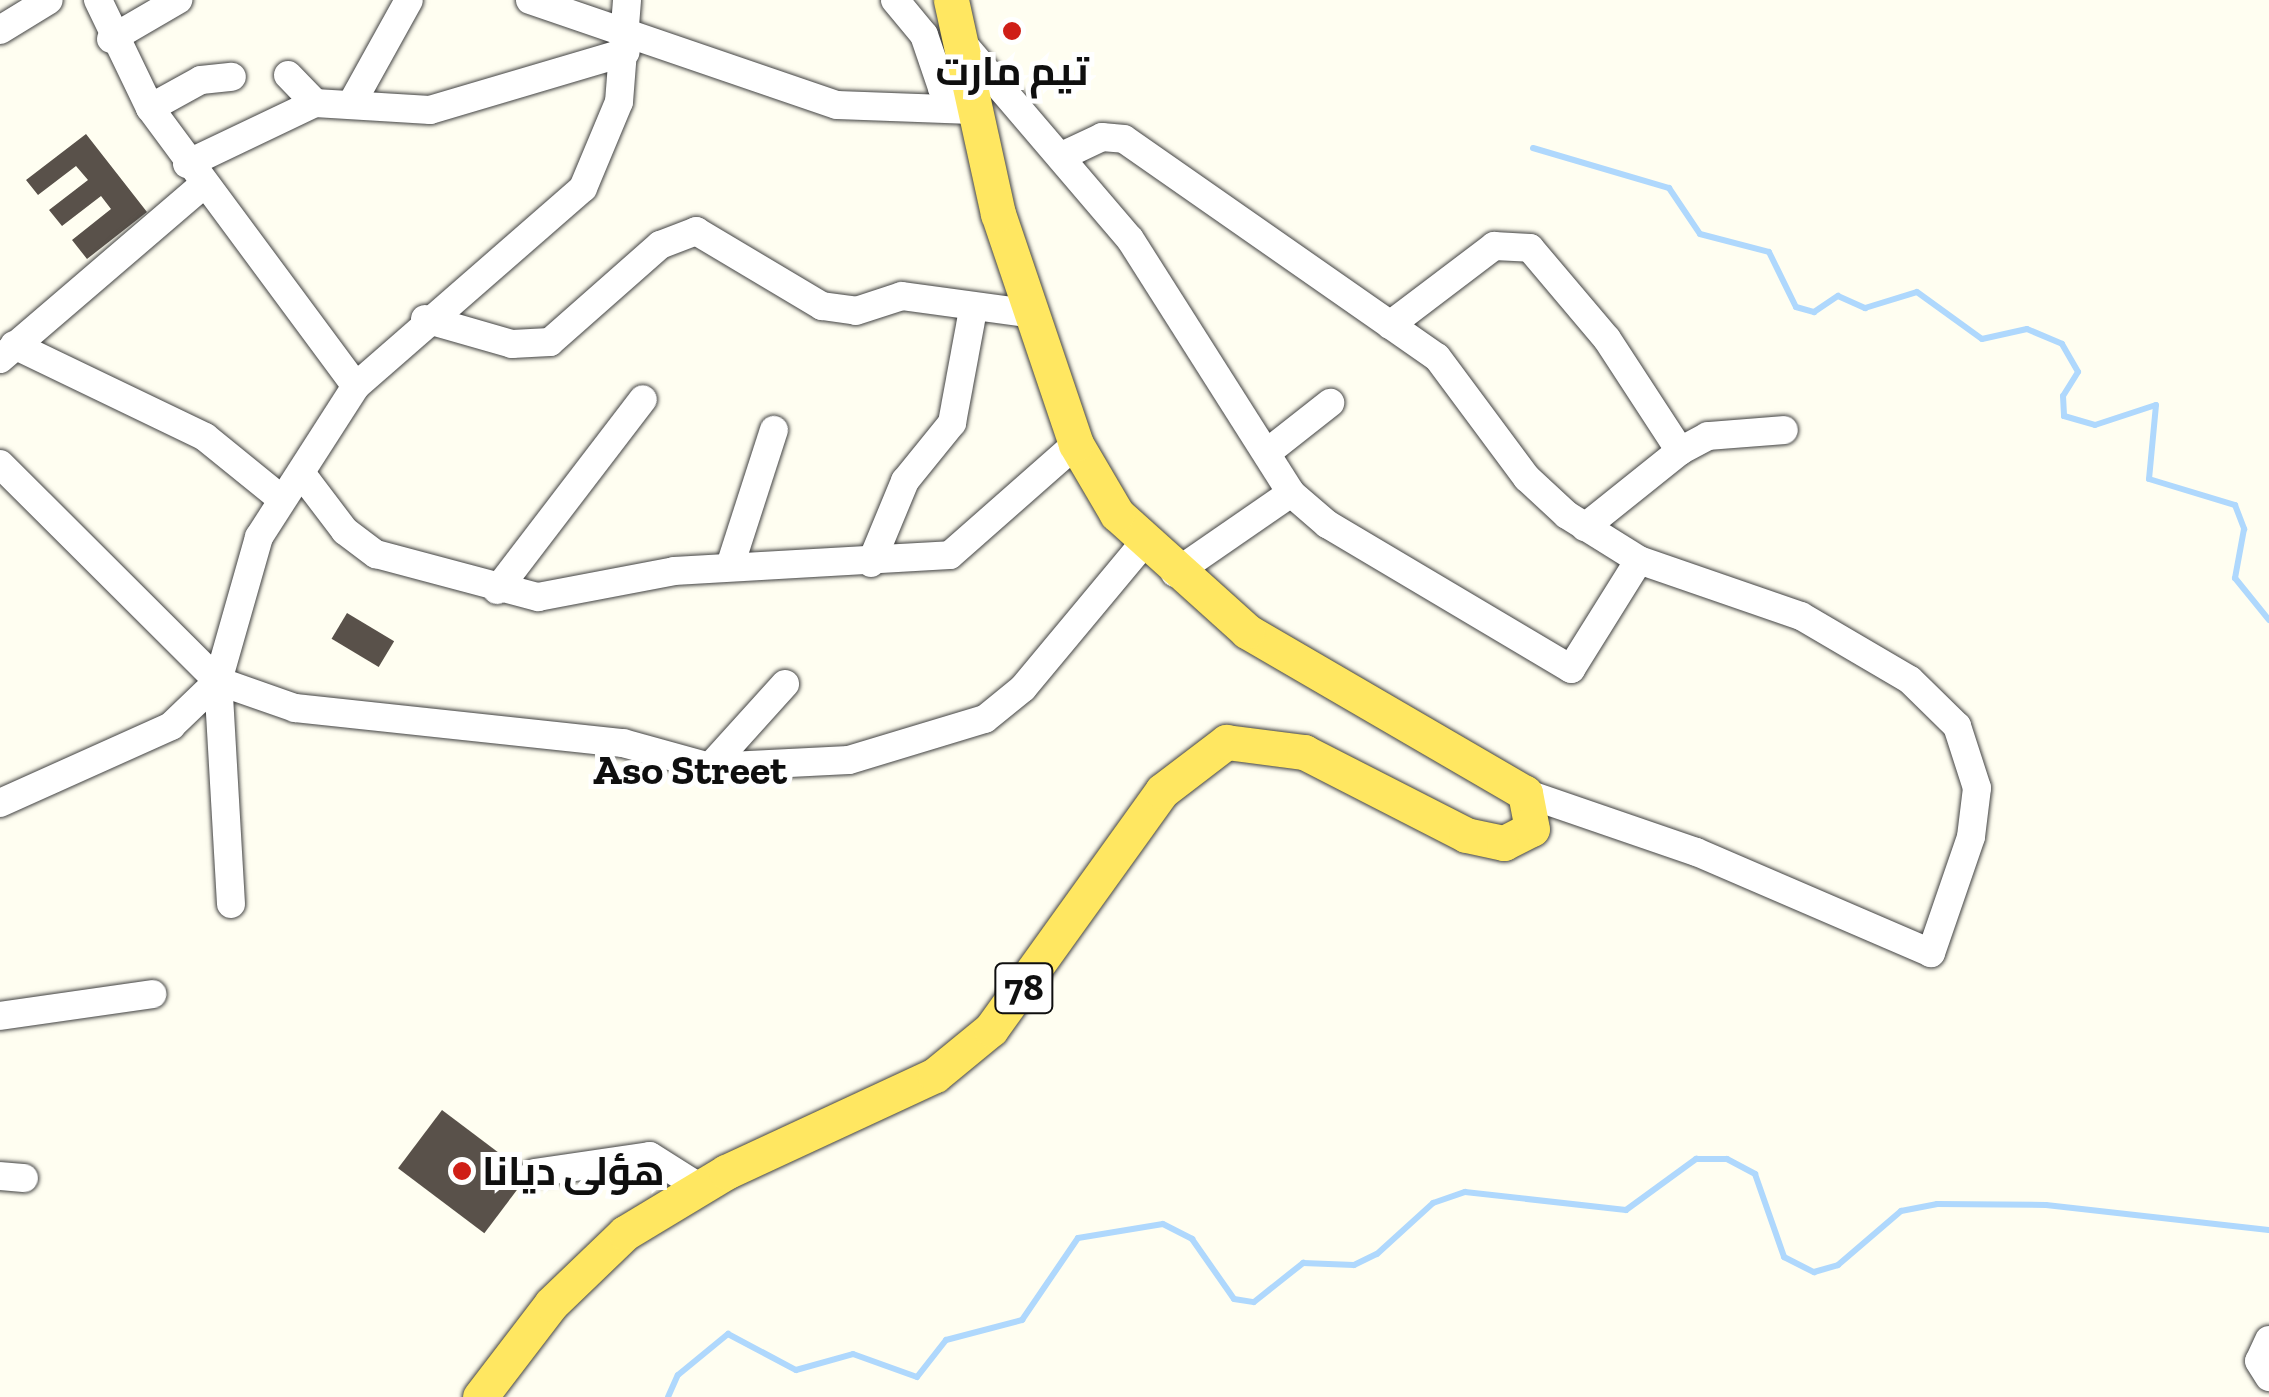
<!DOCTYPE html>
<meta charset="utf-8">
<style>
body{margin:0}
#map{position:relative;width:2269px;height:1397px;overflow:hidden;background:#fffef1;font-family:"Zilla Slab",Cairo,serif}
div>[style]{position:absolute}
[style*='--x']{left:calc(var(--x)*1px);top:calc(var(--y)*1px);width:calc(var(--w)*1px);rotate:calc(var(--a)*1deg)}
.stream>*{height:6px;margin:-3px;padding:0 3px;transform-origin:3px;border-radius:3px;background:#afd8fd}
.building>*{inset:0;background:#59514a;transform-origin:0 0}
.roads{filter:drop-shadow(0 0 2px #424242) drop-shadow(0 0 2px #424242)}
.minor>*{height:28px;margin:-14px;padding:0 14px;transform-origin:14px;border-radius:14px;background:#fff}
.major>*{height:35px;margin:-17.5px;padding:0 17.5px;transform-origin:17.5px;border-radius:17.5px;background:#ffe761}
.dots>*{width:28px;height:28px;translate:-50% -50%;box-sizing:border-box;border:5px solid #fff;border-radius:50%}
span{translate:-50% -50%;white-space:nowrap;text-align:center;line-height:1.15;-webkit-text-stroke:10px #fff;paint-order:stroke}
.shield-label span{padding:2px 8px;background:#fff;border:2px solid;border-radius:8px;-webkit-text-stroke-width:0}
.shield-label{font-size:38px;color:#0f0f0f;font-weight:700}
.poi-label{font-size:40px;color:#0f0f0f;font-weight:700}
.left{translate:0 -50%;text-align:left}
.neighbourhood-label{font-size:42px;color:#0f0f0f;font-weight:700}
</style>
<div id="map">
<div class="stream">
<div style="--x:1533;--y:148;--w:142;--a:16.4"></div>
<div style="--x:1669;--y:188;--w:55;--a:56"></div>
<div style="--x:1700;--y:234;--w:71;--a:14.6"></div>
<div style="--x:1769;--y:252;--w:61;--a:63.9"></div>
<div style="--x:1796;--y:307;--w:19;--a:16"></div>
<div style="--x:1814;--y:312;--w:29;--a:-34"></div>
<div style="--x:1838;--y:296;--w:30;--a:24"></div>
<div style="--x:1865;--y:308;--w:54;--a:-17.1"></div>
<div style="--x:1917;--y:292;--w:80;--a:35.9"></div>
<div style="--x:1982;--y:339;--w:46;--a:-12.5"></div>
<div style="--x:2027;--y:329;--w:38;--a:23"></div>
<div style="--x:2062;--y:344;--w:32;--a:60"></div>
<div style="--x:2078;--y:372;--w:28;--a:122"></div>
<div style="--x:2063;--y:396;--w:20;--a:87"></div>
<div style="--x:2064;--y:416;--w:32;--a:16"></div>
<div style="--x:2095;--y:425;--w:64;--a:-18.2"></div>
<div style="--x:2156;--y:405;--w:74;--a:95.4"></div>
<div style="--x:2149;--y:479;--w:90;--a:16.8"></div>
<div style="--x:2235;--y:505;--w:26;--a:69"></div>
<div style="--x:2244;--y:529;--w:50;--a:100.4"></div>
<div style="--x:2235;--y:578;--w:54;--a:51"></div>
<div style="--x:668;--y:1397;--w:24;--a:-66"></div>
<div style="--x:678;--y:1375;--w:65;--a:-39.4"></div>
<div style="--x:728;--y:1334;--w:77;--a:27.9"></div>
<div style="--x:796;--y:1370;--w:59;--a:-15.7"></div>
<div style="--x:853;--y:1354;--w:68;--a:19.8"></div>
<div style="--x:917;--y:1377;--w:47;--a:-51.9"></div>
<div style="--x:946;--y:1340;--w:79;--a:-14.7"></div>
<div style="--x:1022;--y:1320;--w:99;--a:-55.7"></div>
<div style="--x:1078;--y:1238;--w:86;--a:-9.4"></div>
<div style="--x:1163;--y:1224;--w:33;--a:27"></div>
<div style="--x:1192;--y:1239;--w:73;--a:55"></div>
<div style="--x:1234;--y:1299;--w:20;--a:9"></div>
<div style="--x:1254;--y:1302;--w:63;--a:-38.5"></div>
<div style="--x:1303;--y:1263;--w:51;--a:2.2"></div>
<div style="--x:1354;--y:1265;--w:25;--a:-26"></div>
<div style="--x:1377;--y:1254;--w:76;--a:-42.3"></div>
<div style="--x:1433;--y:1203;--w:34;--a:-19"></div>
<div style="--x:1465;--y:1192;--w:162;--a:6.4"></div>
<div style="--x:1626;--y:1210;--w:87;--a:-36.1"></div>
<div style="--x:1696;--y:1159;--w:31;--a:0"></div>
<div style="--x:1727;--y:1159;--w:32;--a:28"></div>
<div style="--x:1755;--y:1174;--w:88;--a:70.7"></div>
<div style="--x:1784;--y:1257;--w:34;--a:27"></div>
<div style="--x:1814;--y:1272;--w:25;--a:-16"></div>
<div style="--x:1838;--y:1265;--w:83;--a:-40.6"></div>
<div style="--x:1901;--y:1211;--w:37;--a:-11"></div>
<div style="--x:1937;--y:1204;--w:109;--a:0.5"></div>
<div style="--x:2046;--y:1205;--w:224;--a:6.4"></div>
</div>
<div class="building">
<div style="clip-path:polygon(86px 134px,147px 212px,87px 259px,72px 240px,111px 209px,101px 196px,62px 226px,49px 210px,88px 180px,76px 166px,38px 195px,26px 180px)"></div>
<div style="left:347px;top:613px;width:55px;height:30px;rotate:31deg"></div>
<div style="left:442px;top:1110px;width:108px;height:73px;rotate:37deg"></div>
</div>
<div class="roads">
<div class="minor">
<div style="--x:98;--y:0;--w:120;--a:64.3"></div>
<div style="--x:150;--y:108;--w:346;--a:53.5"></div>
<div style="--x:530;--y:0;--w:324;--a:18.9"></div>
<div style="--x:837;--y:105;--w:135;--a:2.1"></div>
<div style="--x:895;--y:0;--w:45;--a:50.4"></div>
<div style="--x:924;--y:35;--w:56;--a:71.2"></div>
<div style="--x:942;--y:88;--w:32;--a:24"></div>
<div style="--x:0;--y:30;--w:57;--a:-31.5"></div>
<div style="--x:111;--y:39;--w:78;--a:-30.2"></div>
<div style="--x:959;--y:39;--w:263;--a:49.5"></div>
<div style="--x:1130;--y:239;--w:301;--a:57.6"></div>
<div style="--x:1291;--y:493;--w:48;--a:40.7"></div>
<div style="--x:1327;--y:524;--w:284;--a:30.7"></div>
<div style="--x:1571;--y:669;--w:128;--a:-58"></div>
<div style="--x:288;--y:75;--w:39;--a:46"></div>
<div style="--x:353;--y:101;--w:115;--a:-61"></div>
<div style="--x:150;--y:108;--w:58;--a:-28.8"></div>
<div style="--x:201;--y:80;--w:31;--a:-6"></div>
<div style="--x:1064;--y:155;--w:42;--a:-25.3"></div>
<div style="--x:1102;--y:137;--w:22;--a:5"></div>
<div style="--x:1124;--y:139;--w:381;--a:34.9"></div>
<div style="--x:1437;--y:357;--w:151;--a:53.4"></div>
<div style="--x:1527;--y:478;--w:54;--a:42.8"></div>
<div style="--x:1567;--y:515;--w:85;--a:32"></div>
<div style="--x:1639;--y:560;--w:171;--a:19.1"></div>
<div style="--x:1801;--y:616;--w:126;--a:30.4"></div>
<div style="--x:1910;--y:680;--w:66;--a:44.4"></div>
<div style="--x:1957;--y:726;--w:65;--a:72.1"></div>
<div style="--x:1977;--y:788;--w:49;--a:97"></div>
<div style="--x:1971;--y:837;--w:123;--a:109"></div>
<div style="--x:1931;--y:953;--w:256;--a:-156.7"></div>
<div style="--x:1696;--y:852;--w:181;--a:-161"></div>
<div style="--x:187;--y:164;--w:142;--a:-25.5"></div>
<div style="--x:315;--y:103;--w:115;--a:3.5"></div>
<div style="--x:430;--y:110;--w:204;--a:-16.5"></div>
<div style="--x:425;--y:319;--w:91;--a:16"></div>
<div style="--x:512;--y:344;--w:38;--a:-3"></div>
<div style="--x:550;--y:342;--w:147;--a:-41.4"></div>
<div style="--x:660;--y:245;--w:39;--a:-21"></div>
<div style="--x:696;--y:231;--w:147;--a:30.8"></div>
<div style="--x:822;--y:306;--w:34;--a:8"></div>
<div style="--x:856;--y:311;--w:48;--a:-18.1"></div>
<div style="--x:902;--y:296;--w:133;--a:7.8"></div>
<div style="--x:1390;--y:325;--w:131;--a:-37.2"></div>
<div style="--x:1494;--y:246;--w:36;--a:3"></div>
<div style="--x:1530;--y:248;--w:119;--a:49.8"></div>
<div style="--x:1607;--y:339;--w:134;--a:56.9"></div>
<div style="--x:1680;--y:451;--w:122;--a:141.3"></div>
<div style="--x:14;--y:345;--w:212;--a:25.7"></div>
<div style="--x:205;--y:437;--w:95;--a:39"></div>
<div style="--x:0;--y:359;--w:266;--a:-40.6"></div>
<div style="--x:1269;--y:451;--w:78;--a:-38.2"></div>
<div style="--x:1680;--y:451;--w:32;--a:-28"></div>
<div style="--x:1708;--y:436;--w:76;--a:-4.5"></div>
<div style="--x:0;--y:464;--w:308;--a:44.9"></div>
<div style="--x:218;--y:681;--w:82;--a:19.3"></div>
<div style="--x:295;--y:708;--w:330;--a:6.1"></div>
<div style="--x:623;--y:743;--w:90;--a:15.4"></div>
<div style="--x:710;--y:767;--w:139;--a:-2.9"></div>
<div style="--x:849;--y:760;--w:142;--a:-16.8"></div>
<div style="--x:985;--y:719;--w:49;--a:-39.2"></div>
<div style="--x:1023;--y:688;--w:187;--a:-50.2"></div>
<div style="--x:301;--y:473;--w:73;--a:52.8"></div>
<div style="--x:345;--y:531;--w:39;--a:37"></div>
<div style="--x:376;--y:554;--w:168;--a:14.9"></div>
<div style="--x:538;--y:597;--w:138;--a:-10.8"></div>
<div style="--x:674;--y:571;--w:276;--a:-3.3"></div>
<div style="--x:950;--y:555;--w:168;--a:-41.4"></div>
<div style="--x:871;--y:563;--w:89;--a:-67.5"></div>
<div style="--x:905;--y:481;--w:75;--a:-51"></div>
<div style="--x:952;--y:423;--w:115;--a:-79.5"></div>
<div style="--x:730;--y:566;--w:143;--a:-72.1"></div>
<div style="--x:1175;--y:573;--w:141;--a:-34.6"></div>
<div style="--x:497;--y:590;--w:240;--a:-52.6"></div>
<div style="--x:710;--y:767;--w:112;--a:-47.9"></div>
<div style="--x:0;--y:803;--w:188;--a:-24.2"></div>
<div style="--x:171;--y:726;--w:65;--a:-43.8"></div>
<div style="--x:231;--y:904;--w:223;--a:-93.3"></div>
<div style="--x:218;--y:681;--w:150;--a:-74.1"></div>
<div style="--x:259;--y:537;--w:179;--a:-57.3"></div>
<div style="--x:356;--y:386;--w:301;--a:-41.1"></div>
<div style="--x:583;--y:188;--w:93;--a:-67.3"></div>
<div style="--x:619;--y:102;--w:102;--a:-85.5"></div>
<div style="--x:0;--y:1016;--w:154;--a:-8.2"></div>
<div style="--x:534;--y:1173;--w:117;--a:-8.3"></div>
<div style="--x:650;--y:1156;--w:58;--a:32.3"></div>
<div style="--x:0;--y:1176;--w:24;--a:5"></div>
<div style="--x:2269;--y:1340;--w:23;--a:115"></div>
<div style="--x:2259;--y:1361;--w:19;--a:58"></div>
</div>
<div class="major">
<div style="--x:480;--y:1397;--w:117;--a:-52.6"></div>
<div style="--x:551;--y:1304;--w:103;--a:-43.8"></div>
<div style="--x:625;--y:1233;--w:118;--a:-31.1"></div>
<div style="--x:726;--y:1172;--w:230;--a:-24.9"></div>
<div style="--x:935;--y:1075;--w:72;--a:-39.4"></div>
<div style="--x:991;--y:1029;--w:293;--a:-54.3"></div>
<div style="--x:1162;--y:791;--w:81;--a:-37.4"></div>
<div style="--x:1226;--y:742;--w:79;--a:7.3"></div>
<div style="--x:1304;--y:752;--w:182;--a:27.1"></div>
<div style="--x:1466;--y:835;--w:39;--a:12"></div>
<div style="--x:1504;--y:843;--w:31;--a:-27"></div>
<div style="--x:1532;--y:829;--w:37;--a:-101"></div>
<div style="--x:1525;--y:793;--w:322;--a:-149.8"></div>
<div style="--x:1247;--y:631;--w:175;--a:-138"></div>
<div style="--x:1117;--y:514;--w:81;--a:-120.4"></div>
<div style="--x:1076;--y:444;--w:243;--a:-108.7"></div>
<div style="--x:998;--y:214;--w:219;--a:-102.4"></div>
</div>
</div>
<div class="dots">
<div style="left:1012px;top:31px;background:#cf1f17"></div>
<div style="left:462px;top:1171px;background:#cf1f17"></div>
</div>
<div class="shield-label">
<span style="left:1024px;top:988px">78</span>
</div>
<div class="poi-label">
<span style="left:1012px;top:71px">تیم مارت</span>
<span class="left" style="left:482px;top:1171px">هؤلى ديانا</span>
</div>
<div class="neighbourhood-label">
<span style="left:690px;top:770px">Aso Street</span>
</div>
</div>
